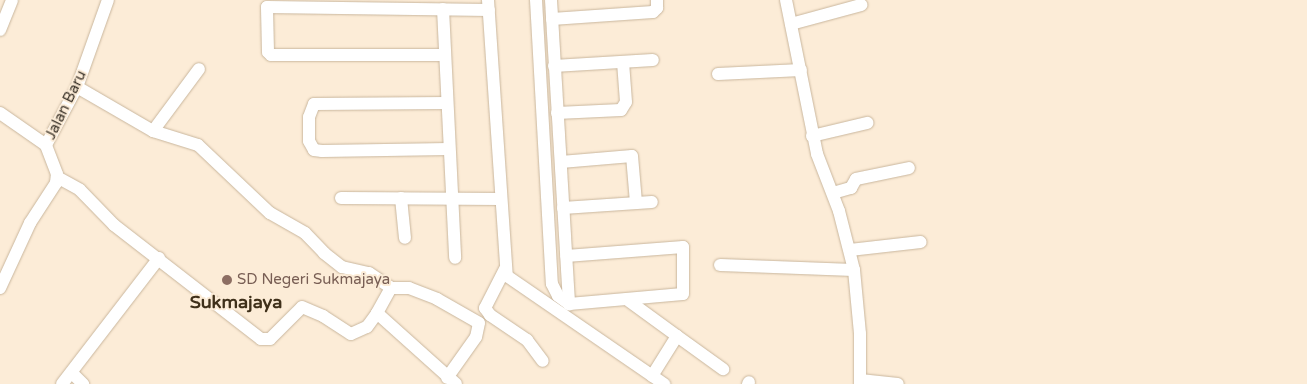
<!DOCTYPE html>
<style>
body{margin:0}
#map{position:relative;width:1307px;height:384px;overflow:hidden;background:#fcecd7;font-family:"Varela Round",sans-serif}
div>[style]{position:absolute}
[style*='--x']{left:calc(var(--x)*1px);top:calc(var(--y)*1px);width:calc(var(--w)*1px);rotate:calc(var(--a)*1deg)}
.roads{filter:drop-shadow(0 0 1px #c9b69d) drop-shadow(0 0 1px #c9b69d)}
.minor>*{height:12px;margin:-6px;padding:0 6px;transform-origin:6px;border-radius:6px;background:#fff}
.dots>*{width:14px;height:14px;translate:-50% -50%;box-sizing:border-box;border:2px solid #fcecd7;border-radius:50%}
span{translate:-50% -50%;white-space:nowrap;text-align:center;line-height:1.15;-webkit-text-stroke:4px #fcecd7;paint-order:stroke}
.street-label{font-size:15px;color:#3b3329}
.education-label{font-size:15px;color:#785e54}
.left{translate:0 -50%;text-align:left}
.quarter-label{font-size:18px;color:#3f301a;font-weight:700}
</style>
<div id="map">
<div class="roads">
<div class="minor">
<div style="--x:488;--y:0;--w:277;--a:86.1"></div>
<div style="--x:507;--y:276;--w:191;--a:34.5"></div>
<div style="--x:536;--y:0;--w:284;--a:86.8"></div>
<div style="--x:552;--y:284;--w:13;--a:63"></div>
<div style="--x:558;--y:296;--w:14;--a:36"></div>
<div style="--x:569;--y:304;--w:114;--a:-5"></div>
<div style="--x:683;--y:294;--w:47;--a:-90"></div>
<div style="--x:683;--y:247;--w:117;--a:175.6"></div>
<div style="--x:551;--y:0;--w:305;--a:86.6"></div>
<div style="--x:786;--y:0;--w:157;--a:78.6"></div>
<div style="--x:817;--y:154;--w:61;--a:68.9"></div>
<div style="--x:839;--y:211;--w:61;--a:75.7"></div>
<div style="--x:854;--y:270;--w:64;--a:84.6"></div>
<div style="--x:860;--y:334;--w:50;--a:90"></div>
<div style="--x:443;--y:9;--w:249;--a:87.2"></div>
<div style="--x:552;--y:19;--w:101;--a:-4"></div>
<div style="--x:653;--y:12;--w:6;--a:-45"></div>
<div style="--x:657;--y:8;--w:8;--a:-90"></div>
<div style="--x:791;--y:24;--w:73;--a:-15.2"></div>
<div style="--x:0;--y:30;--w:32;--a:-68"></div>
<div style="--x:443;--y:55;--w:172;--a:180"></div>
<div style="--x:271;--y:55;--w:4;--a:-135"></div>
<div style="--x:268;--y:52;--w:45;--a:-91.3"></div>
<div style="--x:267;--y:7;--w:222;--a:0.8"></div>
<div style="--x:554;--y:66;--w:99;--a:-3.5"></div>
<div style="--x:718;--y:74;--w:83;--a:-2.8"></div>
<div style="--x:77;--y:87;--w:88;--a:30.1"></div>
<div style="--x:153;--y:131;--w:47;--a:17.3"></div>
<div style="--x:198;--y:145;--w:99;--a:43.4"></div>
<div style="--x:270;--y:213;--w:40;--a:29.7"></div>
<div style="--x:305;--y:233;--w:28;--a:46"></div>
<div style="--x:324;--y:253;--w:23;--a:38"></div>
<div style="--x:342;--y:267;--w:28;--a:13"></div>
<div style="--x:369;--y:273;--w:27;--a:34"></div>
<div style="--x:447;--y:103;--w:133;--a:179.6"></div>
<div style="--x:314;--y:104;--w:14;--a:111"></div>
<div style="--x:309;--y:117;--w:24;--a:90"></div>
<div style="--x:309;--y:141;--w:10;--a:61"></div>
<div style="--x:314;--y:150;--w:8;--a:7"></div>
<div style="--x:322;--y:151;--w:127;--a:-0.9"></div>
<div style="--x:0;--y:113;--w:56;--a:34.8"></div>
<div style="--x:557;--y:113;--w:64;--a:-2.7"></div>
<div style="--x:621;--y:110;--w:9;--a:-58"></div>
<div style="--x:626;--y:102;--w:40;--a:-94.3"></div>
<div style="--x:153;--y:131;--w:77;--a:-53.4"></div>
<div style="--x:812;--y:136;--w:57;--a:-13.3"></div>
<div style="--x:561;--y:162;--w:71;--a:-4.8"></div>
<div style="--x:632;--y:156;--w:47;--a:85.1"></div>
<div style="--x:57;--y:177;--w:26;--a:29"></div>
<div style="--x:80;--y:190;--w:49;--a:45.8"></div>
<div style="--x:114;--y:225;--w:186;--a:37.8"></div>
<div style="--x:261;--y:339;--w:9;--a:0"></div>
<div style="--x:270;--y:339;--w:45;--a:-45"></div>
<div style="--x:302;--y:307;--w:23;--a:23"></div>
<div style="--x:323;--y:316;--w:33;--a:33"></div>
<div style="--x:351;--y:334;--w:17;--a:-24"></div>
<div style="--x:367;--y:327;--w:17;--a:-54"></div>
<div style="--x:377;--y:313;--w:106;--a:41.9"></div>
<div style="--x:833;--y:193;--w:19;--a:-16"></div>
<div style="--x:851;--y:188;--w:10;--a:-61"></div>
<div style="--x:856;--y:179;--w:54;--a:-11.7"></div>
<div style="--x:341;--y:198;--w:160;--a:0.4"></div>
<div style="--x:401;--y:198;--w:40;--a:84.3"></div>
<div style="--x:563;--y:208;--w:89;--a:-3.9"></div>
<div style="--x:850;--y:250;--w:71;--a:-6.4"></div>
<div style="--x:720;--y:265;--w:134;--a:2.1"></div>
<div style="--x:505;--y:269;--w:44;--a:117.1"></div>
<div style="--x:485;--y:308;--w:9;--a:54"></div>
<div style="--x:490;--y:315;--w:45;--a:34"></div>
<div style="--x:527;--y:340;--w:26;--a:53"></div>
<div style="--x:0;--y:288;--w:72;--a:-65.2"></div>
<div style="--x:30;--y:223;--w:48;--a:-57"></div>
<div style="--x:56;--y:183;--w:9;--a:-84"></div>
<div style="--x:57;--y:174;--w:31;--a:-111"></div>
<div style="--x:46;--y:145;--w:66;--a:-61.9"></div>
<div style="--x:77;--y:87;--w:92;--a:-70.4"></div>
<div style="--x:629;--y:301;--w:59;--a:36.1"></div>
<div style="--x:677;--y:336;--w:47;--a:122"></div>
<div style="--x:377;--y:313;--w:29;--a:-61"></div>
<div style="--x:391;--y:288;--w:18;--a:0"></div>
<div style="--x:409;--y:288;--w:30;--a:21"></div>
<div style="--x:437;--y:299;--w:48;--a:29.7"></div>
<div style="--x:479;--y:323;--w:14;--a:102"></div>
<div style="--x:476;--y:337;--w:50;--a:125.3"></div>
<div style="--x:677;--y:336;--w:57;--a:35.7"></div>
<div style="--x:72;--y:373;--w:16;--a:45"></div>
<div style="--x:860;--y:380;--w:38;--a:6"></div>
<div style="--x:62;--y:384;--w:159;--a:-52.4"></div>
<div style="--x:748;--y:384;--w:2;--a:-63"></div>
</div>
</div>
<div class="dots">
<div style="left:227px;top:280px;background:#8d6e63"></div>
</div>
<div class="street-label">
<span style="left:66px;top:105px;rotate:-64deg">Jalan Baru</span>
</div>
<div class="education-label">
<span class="left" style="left:237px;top:280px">SD Negeri Sukmajaya</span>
</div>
<div class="quarter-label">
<span style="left:236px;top:302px">Sukmajaya</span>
</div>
</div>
